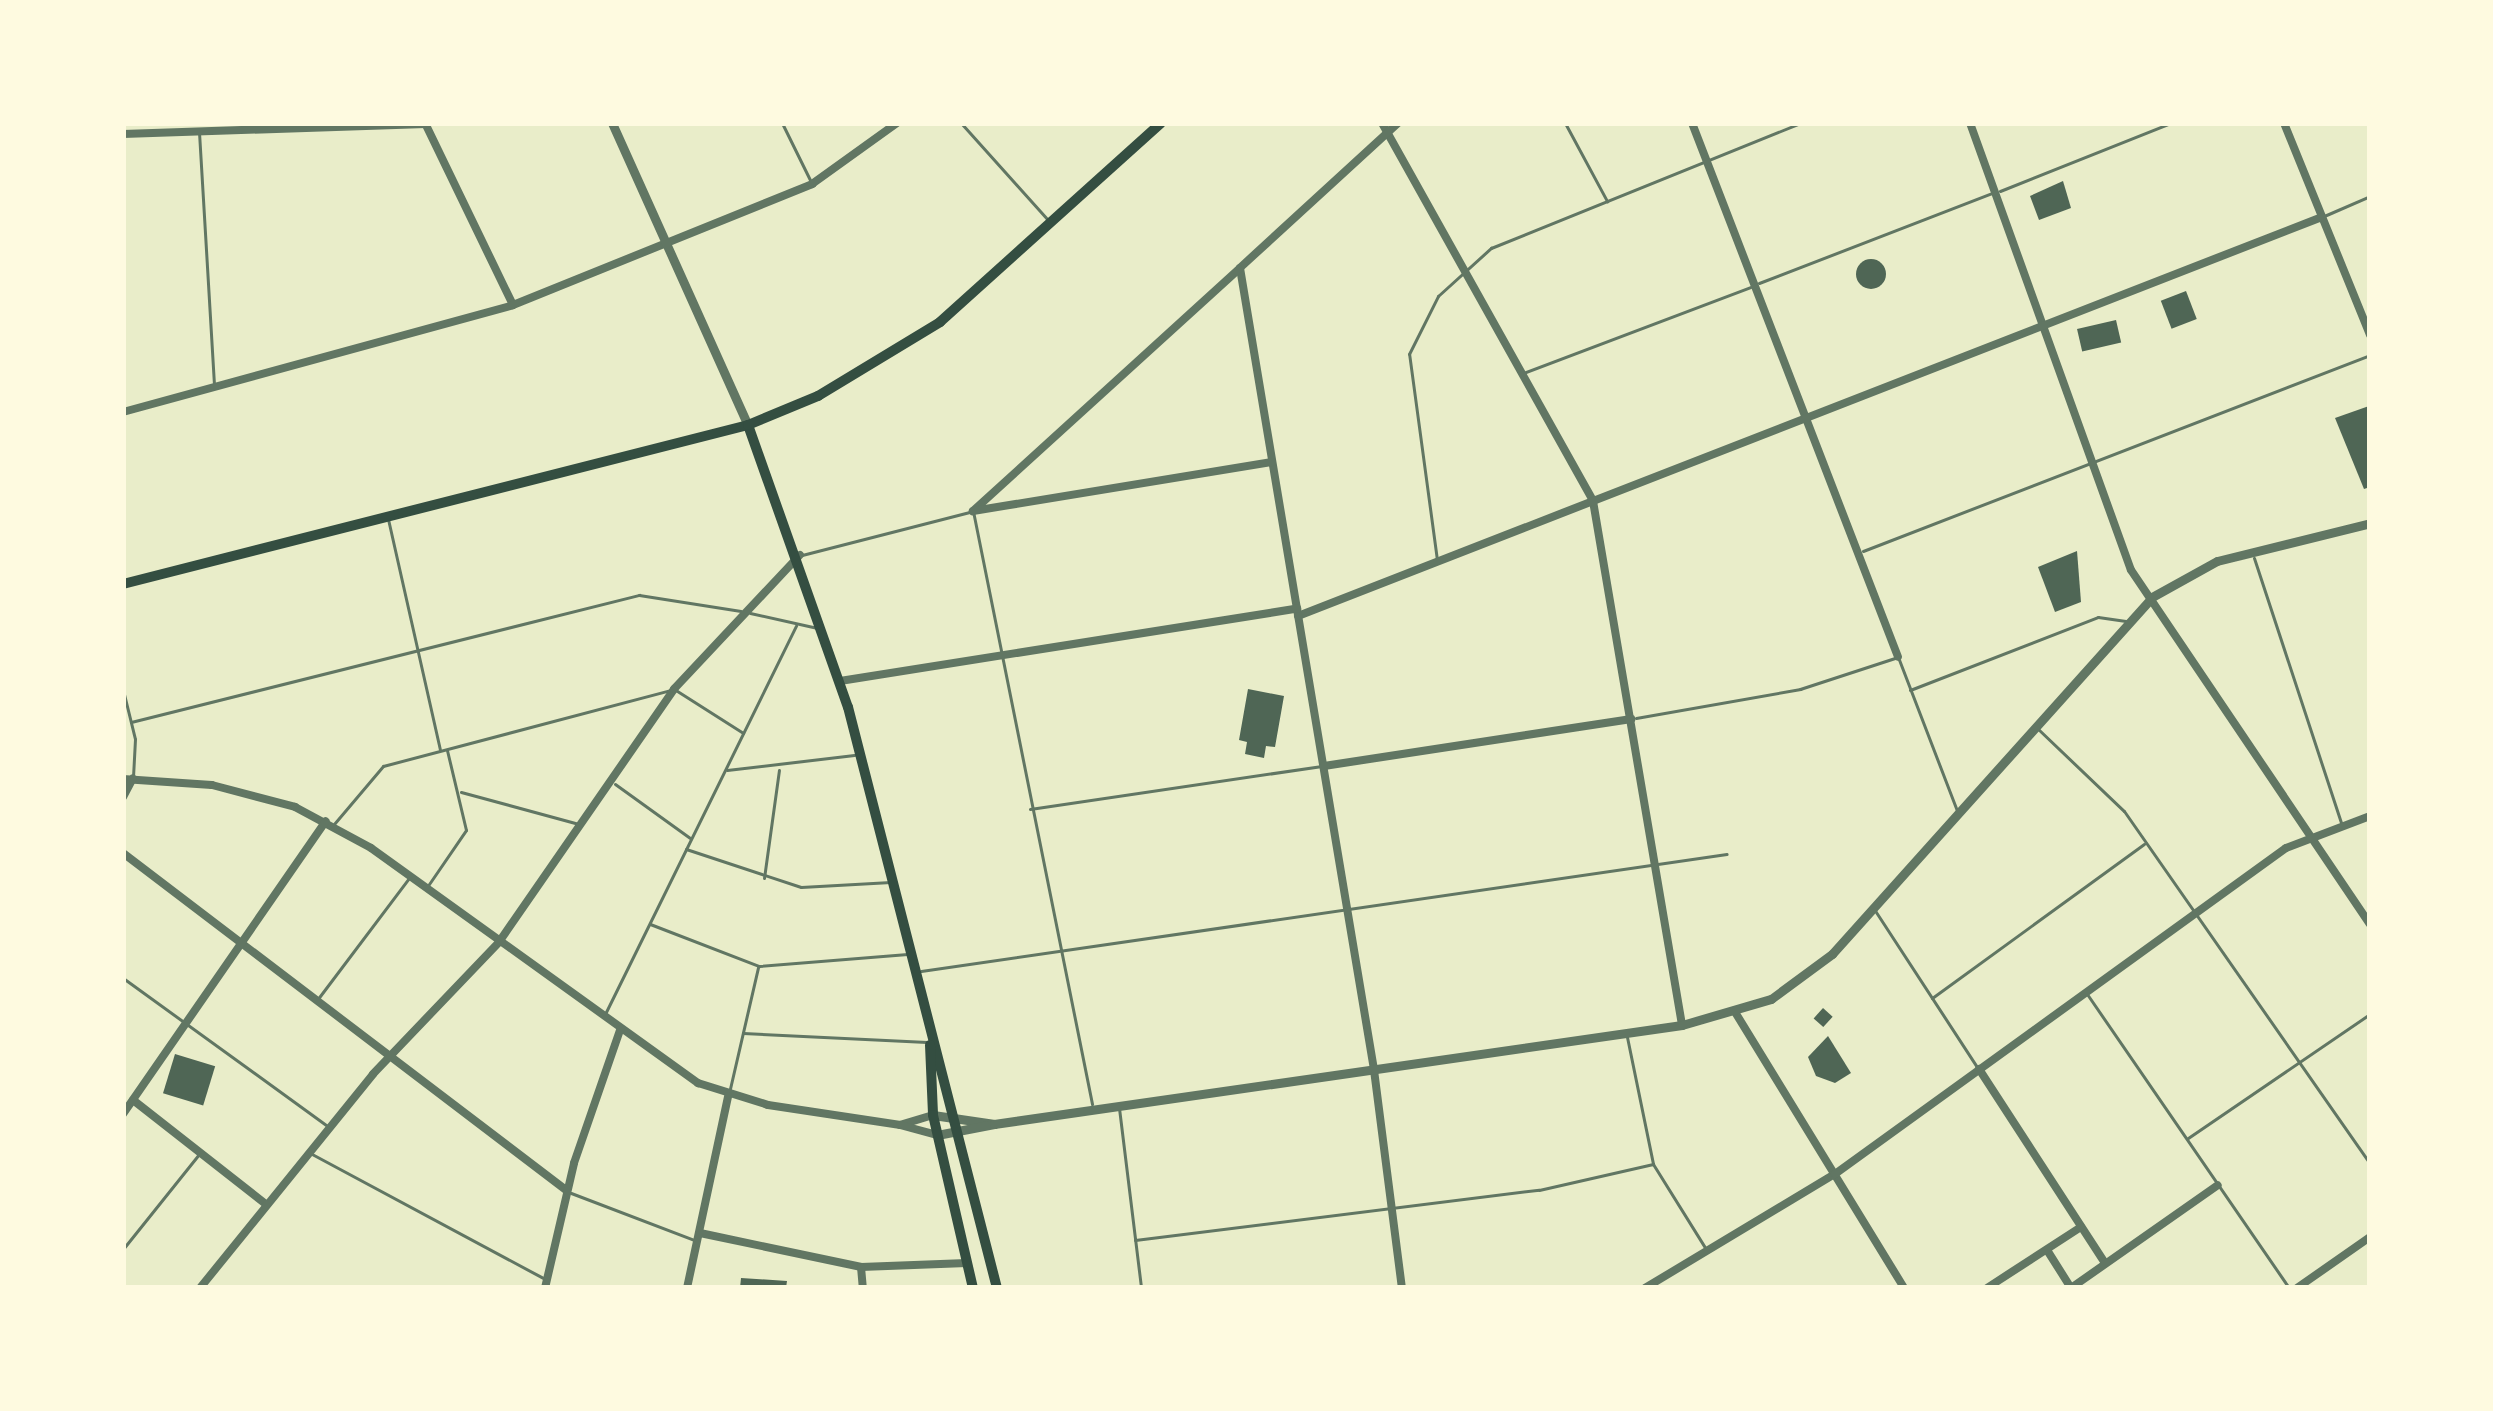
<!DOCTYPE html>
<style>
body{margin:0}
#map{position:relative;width:2493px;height:1411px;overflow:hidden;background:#e9edc9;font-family:Quicksand,sans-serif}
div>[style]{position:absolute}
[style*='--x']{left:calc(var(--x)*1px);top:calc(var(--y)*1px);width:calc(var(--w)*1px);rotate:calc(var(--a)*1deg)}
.building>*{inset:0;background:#4f6655;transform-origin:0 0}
.round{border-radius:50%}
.service>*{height:3px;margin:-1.5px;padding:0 1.5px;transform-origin:1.5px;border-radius:1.5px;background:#617663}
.minor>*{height:8px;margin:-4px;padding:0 4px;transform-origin:4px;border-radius:4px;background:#617663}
.tertiary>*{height:9px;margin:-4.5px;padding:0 4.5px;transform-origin:4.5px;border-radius:4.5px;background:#617663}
.secondary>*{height:10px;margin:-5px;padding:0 5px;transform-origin:5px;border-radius:5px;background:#344e41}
span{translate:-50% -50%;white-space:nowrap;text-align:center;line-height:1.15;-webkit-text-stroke:12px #fefae0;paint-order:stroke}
.frame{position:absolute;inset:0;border:126px solid #fefae0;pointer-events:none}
</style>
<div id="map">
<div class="building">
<div style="clip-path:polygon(2063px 181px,2071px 208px,2039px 220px,2030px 196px)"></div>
<div class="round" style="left:1856px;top:259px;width:30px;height:30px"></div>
<div style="left:2186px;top:291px;width:30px;height:27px;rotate:69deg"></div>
<div style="left:2116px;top:320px;width:23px;height:40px;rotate:77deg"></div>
<div style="clip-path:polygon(2369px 406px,2370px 487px,2364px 489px,2335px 418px)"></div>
<div style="clip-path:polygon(2077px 551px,2081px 602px,2055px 612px,2038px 567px)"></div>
<div style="clip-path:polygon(1248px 689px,1284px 696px,1275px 747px,1266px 746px,1264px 758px,1245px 754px,1247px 742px,1239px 740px)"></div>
<div style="left:1823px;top:1008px;width:13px;height:14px;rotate:42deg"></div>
<div style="clip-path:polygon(1828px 1036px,1851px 1073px,1835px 1083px,1816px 1076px,1808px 1057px)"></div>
<div style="left:175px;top:1054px;width:42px;height:41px;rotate:17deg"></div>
<div style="clip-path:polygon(741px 1278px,787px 1281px,786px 1288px,740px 1288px)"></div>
</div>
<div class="service">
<div style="--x:782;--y:123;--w:66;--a:63.8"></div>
<div style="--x:961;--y:123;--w:130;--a:48.1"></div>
<div style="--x:1565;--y:123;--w:89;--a:61.7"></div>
<div style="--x:199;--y:132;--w:254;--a:86.6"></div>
<div style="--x:2000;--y:191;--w:184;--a:-21.7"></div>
<div style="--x:2324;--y:216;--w:50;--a:-23.5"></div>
<div style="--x:1759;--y:283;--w:248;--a:-21.1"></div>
<div style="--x:1523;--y:373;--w:243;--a:-20.7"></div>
<div style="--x:388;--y:519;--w:236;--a:77.3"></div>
<div style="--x:1863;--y:551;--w:544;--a:-21.14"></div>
<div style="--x:802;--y:555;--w:177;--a:-14.4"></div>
<div style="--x:973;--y:511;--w:605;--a:78.65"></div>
<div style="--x:2254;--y:558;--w:279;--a:71.8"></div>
<div style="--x:1437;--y:560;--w:208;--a:-97.7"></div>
<div style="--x:1409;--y:354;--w:65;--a:-63.4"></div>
<div style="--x:1438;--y:296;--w:72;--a:-42.2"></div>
<div style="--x:1491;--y:248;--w:334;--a:-22"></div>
<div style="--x:750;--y:613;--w:69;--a:12.6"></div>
<div style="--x:123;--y:690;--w:50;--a:76.2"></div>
<div style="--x:135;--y:739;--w:37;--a:93"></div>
<div style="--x:1910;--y:690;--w:202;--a:-21.2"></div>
<div style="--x:2098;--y:617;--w:28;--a:8"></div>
<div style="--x:1636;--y:718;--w:167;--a:-10"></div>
<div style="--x:1800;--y:689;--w:103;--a:-18.1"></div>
<div style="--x:1898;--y:657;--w:165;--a:69"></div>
<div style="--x:131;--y:722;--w:524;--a:-14.04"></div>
<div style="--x:639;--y:595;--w:103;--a:8.9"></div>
<div style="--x:2037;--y:728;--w:120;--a:43.7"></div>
<div style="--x:2124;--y:811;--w:429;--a:55.1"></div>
<div style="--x:727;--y:770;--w:128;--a:-6.7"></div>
<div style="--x:615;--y:784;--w:92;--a:35.8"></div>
<div style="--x:461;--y:792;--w:122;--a:15.2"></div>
<div style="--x:1030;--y:809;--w:295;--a:-8.4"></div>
<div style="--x:334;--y:824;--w:76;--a:-49.8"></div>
<div style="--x:383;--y:766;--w:301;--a:-14.8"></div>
<div style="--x:674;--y:689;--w:82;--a:32.5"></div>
<div style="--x:686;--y:849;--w:121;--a:18.3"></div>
<div style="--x:801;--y:887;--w:90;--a:-3.2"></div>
<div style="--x:764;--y:878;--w:109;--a:-82.1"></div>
<div style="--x:427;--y:887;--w:69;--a:-55.6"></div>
<div style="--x:466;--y:830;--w:82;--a:-103.4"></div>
<div style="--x:1874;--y:909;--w:189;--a:56.9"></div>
<div style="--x:650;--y:924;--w:117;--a:21.1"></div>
<div style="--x:759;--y:966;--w:149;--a:-4.6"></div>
<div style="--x:921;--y:971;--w:814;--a:-8.26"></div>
<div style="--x:123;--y:978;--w:251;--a:35.9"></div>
<div style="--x:2087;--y:994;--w:357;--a:55.5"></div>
<div style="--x:1932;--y:998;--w:262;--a:-36"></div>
<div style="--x:317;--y:1000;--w:153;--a:-53"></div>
<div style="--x:604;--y:1016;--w:435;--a:-63.8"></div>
<div style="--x:743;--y:1033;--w:184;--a:2.8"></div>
<div style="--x:1627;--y:1037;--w:130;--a:78.4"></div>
<div style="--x:1653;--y:1164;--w:100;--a:58.1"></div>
<div style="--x:729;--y:1093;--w:129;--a:-77"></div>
<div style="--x:1119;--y:1108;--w:181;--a:83"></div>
<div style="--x:2188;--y:1138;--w:220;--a:-34.3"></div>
<div style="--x:310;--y:1153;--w:267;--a:28.2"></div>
<div style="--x:571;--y:1193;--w:135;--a:20.9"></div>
<div style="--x:1135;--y:1240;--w:407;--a:-7.1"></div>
<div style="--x:1539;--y:1190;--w:117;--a:-12.8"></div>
<div style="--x:123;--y:1249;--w:122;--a:-51.3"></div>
</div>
<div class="minor">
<div style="--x:425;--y:123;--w:202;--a:64.2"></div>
<div style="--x:1382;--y:123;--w:433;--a:60.8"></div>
<div style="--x:1593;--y:501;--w:532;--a:80.36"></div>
<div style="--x:1398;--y:123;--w:214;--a:137.5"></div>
<div style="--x:1240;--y:268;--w:813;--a:80.51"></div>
<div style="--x:1374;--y:1070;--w:220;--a:82.7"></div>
<div style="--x:1692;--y:123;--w:572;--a:68.9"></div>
<div style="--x:1970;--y:123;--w:475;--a:70.2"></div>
<div style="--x:2131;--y:570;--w:427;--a:56"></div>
<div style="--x:2284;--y:123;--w:229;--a:67.9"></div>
<div style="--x:123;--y:134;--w:303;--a:-1.9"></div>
<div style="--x:1239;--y:269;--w:360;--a:137.7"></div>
<div style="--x:973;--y:511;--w:303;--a:-9.3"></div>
<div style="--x:123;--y:412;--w:404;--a:-15.3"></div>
<div style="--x:513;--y:305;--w:323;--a:-22"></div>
<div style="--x:812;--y:184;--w:105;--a:-35.7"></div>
<div style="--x:1298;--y:616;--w:1099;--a:-21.29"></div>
<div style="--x:840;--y:681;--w:463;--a:-9"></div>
<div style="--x:1324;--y:766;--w:311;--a:-8.7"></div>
<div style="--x:123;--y:779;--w:89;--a:3.9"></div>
<div style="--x:212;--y:785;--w:86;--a:14.8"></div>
<div style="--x:295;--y:807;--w:86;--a:28.3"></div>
<div style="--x:371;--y:848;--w:403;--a:35.7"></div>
<div style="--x:698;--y:1083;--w:73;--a:17.4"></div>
<div style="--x:768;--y:1105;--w:134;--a:8.6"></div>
<div style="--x:123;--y:797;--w:21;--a:-62"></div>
<div style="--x:123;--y:853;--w:557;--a:37.26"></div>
<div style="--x:1735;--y:1012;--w:324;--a:58.5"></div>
<div style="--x:1979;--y:1069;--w:231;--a:57"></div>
<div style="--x:133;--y:1100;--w:170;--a:38.1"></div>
<div style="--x:123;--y:1114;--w:356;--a:-55.3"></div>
<div style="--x:933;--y:1115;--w:34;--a:163"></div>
<div style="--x:900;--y:1125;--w:38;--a:15"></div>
<div style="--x:700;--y:1233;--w:165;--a:11.9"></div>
<div style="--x:861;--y:1267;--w:106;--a:-2.2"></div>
<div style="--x:2047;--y:1250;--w:45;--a:57.7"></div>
<div style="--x:2071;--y:1288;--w:179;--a:-35"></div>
<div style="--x:861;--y:1267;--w:21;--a:85"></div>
<div style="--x:200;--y:1288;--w:275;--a:-51"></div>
<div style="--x:373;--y:1074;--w:182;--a:-46.3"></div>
<div style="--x:499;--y:942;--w:308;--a:-55.3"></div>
<div style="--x:674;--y:689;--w:184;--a:-46.8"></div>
<div style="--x:545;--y:1288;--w:128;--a:-76.9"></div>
<div style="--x:574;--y:1163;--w:141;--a:-70.9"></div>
<div style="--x:687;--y:1288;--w:196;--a:-77.9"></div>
<div style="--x:1645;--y:1288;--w:222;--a:-31"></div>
<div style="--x:1835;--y:1174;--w:556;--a:-35.86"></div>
<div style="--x:2286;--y:848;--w:90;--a:-20.9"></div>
<div style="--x:1987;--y:1288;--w:112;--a:-33"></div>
<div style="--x:2297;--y:1288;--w:89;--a:-34.9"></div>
</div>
<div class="tertiary">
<div style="--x:612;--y:123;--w:331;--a:65.8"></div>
<div style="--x:933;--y:1115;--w:62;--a:8.4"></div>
<div style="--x:994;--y:1124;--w:58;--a:169.1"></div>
<div style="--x:994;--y:1124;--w:695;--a:-8.19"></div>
<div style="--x:1682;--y:1025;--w:93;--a:-16.3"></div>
<div style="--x:1771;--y:999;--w:76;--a:-36.4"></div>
<div style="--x:1832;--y:954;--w:479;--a:-48.1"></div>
<div style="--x:2152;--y:597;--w:74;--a:-29"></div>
<div style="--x:2217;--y:561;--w:158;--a:-13.9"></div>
</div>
<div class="secondary">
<div style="--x:748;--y:425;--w:299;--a:70.5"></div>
<div style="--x:848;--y:707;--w:600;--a:75.62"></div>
<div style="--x:123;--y:584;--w:645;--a:-14.27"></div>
<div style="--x:748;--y:425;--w:76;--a:-22.5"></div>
<div style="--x:818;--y:396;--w:143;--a:-31.2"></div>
<div style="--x:940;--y:322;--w:297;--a:-42"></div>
<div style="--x:930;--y:1045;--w:70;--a:87.5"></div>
<div style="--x:933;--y:1115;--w:178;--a:77"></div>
</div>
<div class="frame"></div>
</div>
